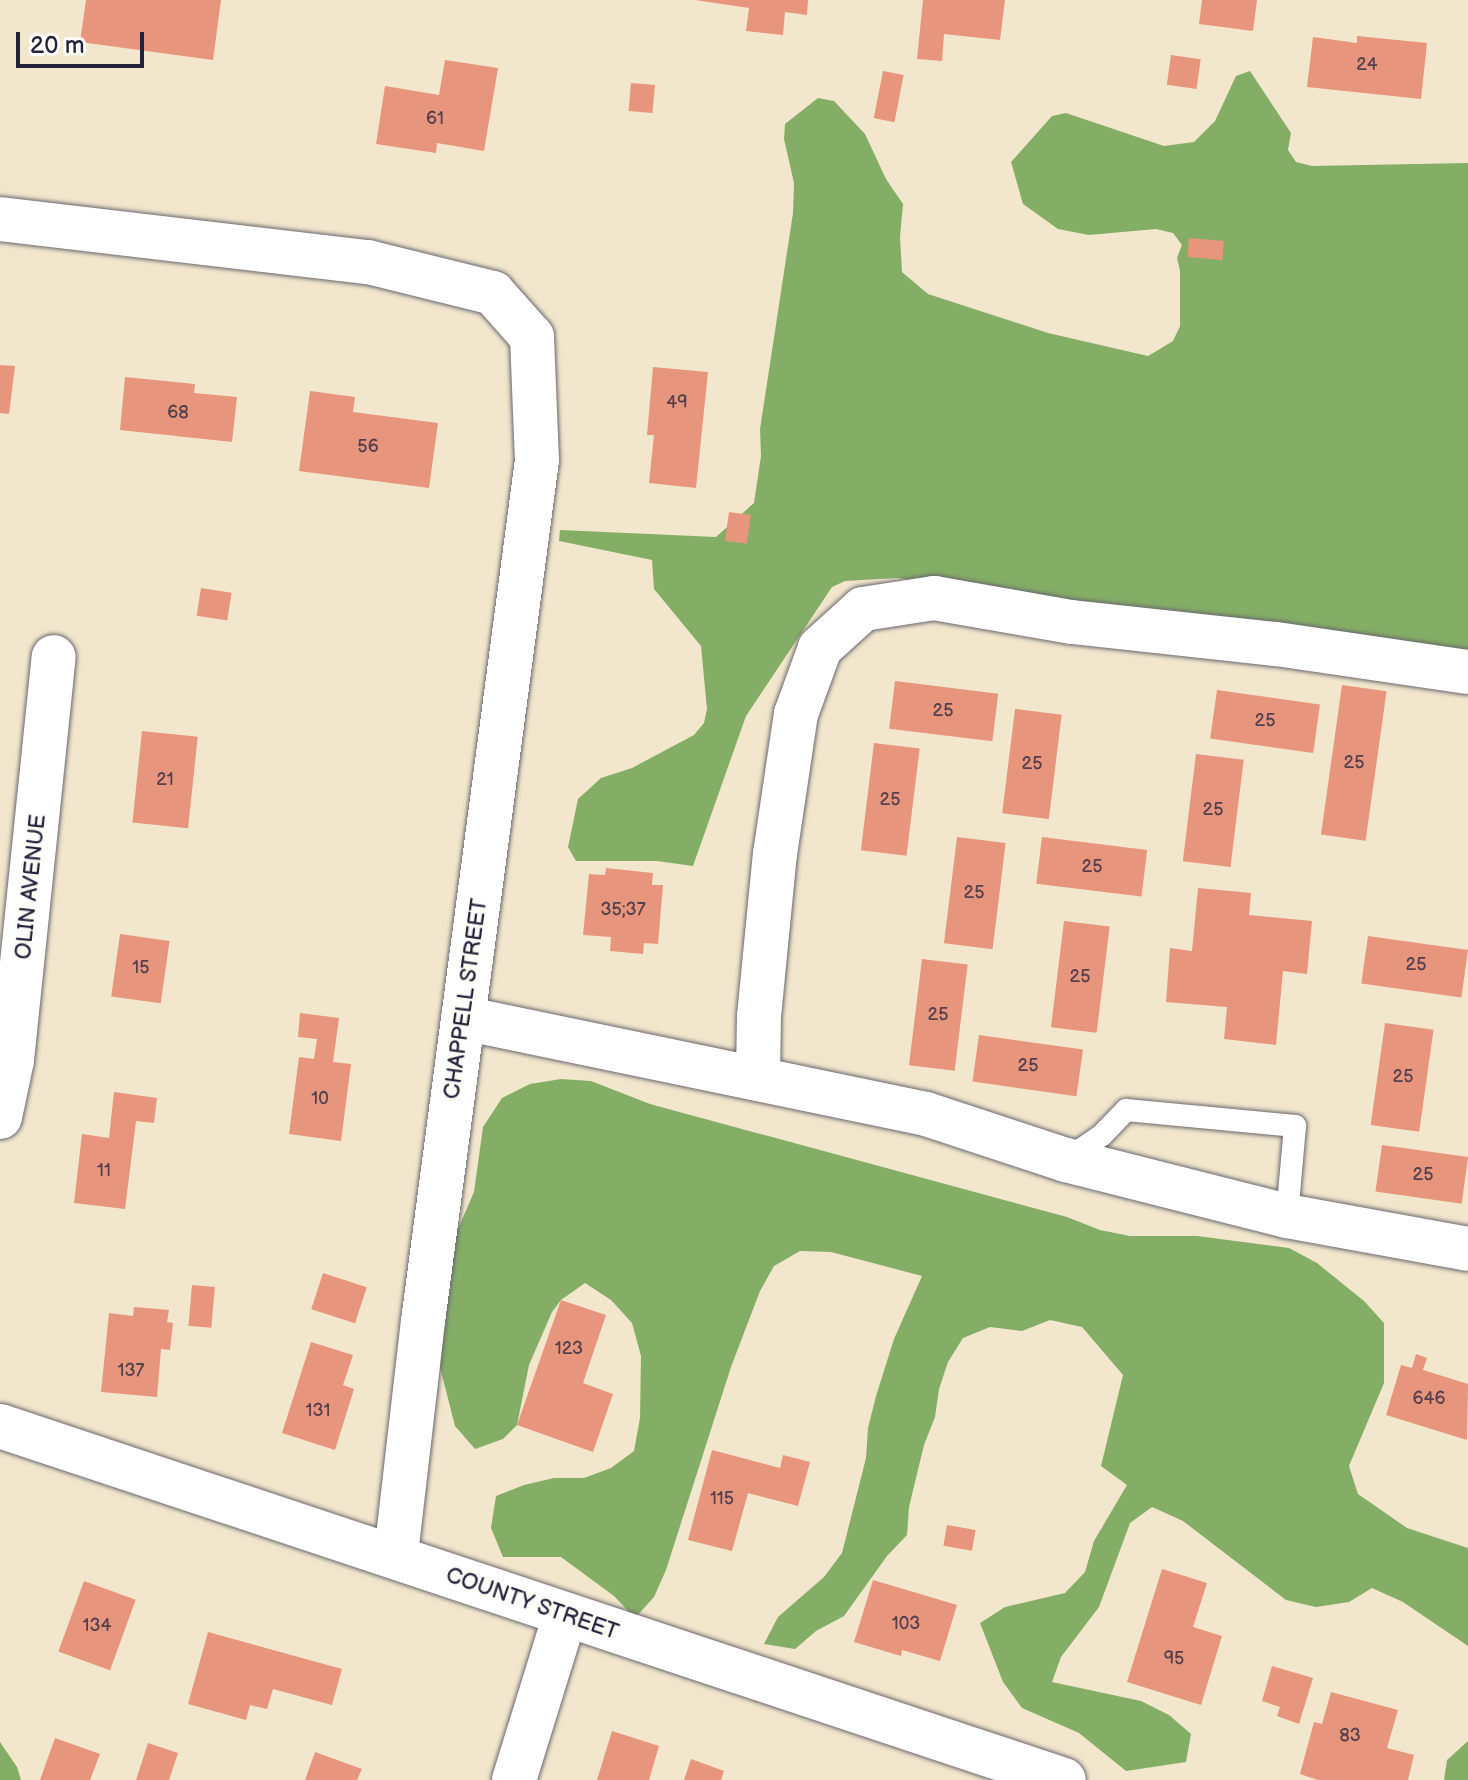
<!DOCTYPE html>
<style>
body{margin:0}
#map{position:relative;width:1468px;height:1780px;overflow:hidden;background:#f2e7cd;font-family:"Balsamiq Sans",sans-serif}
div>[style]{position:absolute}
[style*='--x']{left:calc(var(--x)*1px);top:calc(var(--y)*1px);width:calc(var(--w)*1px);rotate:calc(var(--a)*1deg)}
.forest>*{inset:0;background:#84ae66}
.building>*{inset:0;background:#e8957d;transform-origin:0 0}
.roads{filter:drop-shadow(0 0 2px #6b676e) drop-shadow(0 0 2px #6b676e)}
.service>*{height:22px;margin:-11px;padding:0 11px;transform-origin:11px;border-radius:11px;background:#fff}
.minor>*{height:44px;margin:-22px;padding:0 22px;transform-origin:22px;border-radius:22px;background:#fff}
.tertiary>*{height:44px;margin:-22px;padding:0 22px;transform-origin:22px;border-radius:22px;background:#fff}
span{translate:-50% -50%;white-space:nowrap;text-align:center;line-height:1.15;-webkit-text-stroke:6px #fdfcf7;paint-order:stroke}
.number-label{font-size:18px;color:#543f4c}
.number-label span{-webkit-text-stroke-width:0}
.street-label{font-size:22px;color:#22223b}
.scale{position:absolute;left:16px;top:32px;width:128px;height:36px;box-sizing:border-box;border:4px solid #22223b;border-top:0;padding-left:10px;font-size:24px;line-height:28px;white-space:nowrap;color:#22223b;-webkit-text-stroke:6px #fdfcf7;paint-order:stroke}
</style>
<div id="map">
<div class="forest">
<div style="clip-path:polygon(1250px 71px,1291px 133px,1288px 150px,1296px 162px,1312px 166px,1468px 163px,1468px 655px,897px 578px,845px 581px,832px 587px,746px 716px,693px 866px,657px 861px,576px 861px,568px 847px,578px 799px,601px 778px,632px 768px,694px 735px,704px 723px,707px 709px,701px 646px,654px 589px,652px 560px,559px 541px,560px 530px,716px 537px,754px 503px,761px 456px,760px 429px,793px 213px,794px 183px,784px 139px,785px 124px,818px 98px,834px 101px,865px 134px,886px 179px,903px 204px,900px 237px,902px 272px,928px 294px,1048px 333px,1148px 356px,1173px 341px,1180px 326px,1180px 271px,1177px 258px,1182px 245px,1173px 233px,1156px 229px,1089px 235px,1058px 229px,1023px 204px,1011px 162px,1052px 116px,1066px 113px,1164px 146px,1194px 142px,1215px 121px,1236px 76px)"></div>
<div style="clip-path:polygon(561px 1079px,591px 1081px,650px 1104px,1067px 1217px,1100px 1230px,1130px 1236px,1197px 1236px,1289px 1248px,1317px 1263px,1364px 1301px,1384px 1323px,1384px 1383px,1349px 1466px,1358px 1494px,1407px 1528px,1468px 1548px,1468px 1646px,1403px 1602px,1372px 1588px,1349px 1602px,1316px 1607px,1286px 1600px,1183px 1521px,1152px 1507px,1130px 1523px,1099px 1607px,1061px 1657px,1052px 1682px,1141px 1701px,1169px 1715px,1191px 1734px,1186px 1762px,1126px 1771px,1079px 1733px,1022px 1708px,1003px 1682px,980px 1623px,1005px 1607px,1065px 1593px,1085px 1572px,1094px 1541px,1127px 1485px,1101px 1466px,1123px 1375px,1082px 1327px,1050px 1320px,1022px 1331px,990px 1327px,963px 1338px,948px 1362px,939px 1389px,935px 1417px,924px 1445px,909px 1507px,907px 1535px,887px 1556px,844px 1616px,816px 1631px,795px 1649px,764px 1644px,778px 1617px,824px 1577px,842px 1553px,866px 1458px,868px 1428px,876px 1396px,894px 1339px,922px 1276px,831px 1252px,800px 1251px,774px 1266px,760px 1291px,731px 1367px,666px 1570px,654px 1597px,635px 1618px,614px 1596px,561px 1557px,503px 1557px,491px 1528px,496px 1496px,524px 1485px,554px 1478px,584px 1478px,611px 1468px,634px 1451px,640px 1418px,641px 1356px,632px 1323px,611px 1300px,585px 1283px,561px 1300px,552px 1312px,529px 1365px,517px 1425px,503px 1439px,475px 1449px,455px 1426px,433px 1340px,448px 1252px,474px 1192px,483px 1127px,502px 1098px,530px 1084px)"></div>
<div style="clip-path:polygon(1468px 1741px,1468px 1780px,1444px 1780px,1447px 1760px)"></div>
<div style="clip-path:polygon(0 1742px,17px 1767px,21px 1780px,0 1780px)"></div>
</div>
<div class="building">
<div style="clip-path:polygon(86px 0,221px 0,213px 60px,80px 42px)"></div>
<div style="clip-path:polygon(695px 0,808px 0,807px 15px,785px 12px,783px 35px,746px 31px,749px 8px)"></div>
<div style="clip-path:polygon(923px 0,1005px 0,1000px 40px,944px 34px,942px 61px,917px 59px)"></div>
<div style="clip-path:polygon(1202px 0,1257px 0,1253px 31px,1199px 24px)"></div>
<div style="clip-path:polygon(1357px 36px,1427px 43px,1421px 99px,1307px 87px,1313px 37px,1357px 43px)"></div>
<div style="left:1171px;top:55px;width:30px;height:30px;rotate:8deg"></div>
<div style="clip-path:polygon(445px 60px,498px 68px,484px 151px,437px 143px,436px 153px,376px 144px,385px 86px,439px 95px)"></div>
<div style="left:883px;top:71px;width:21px;height:48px;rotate:11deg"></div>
<div style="left:631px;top:83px;width:24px;height:28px;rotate:5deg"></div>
<div style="left:1189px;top:238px;width:35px;height:19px;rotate:5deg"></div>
<div style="clip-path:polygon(0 365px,15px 366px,9px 414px,0 413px)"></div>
<div style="clip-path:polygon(653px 367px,708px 372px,696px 488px,649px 483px,654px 435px,647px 435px)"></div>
<div style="clip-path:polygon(125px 377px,195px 384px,194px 393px,237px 397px,232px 442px,120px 430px)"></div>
<div style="clip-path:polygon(310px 391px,355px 397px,353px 412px,438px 423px,429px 488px,299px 471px)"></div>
<div style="left:729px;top:512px;width:22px;height:29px;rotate:8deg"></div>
<div style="left:201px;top:588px;width:31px;height:28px;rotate:9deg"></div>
<div style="left:895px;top:681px;width:104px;height:48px;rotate:7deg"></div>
<div style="left:1342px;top:685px;width:45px;height:151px;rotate:8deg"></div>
<div style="left:1217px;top:690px;width:104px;height:49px;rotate:8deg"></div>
<div style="left:1015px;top:709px;width:47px;height:105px;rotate:7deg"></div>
<div style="left:142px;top:731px;width:56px;height:92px;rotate:6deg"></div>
<div style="left:874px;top:743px;width:46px;height:108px;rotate:7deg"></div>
<div style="left:1196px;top:754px;width:48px;height:108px;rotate:7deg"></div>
<div style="left:957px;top:837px;width:49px;height:107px;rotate:7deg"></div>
<div style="left:1042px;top:837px;width:106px;height:47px;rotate:7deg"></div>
<div style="clip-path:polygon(606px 868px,653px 873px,652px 885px,663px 885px,658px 944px,644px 943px,643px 954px,610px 951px,611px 937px,583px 935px,589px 874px,605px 875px)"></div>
<div style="clip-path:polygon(1198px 888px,1251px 893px,1249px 915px,1312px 921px,1307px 974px,1283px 971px,1276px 1045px,1224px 1039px,1227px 1007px,1166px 1002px,1170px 948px,1192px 951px)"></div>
<div style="left:1064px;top:921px;width:46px;height:107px;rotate:7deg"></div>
<div style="left:120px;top:934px;width:50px;height:63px;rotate:8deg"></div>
<div style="left:1368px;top:936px;width:101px;height:48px;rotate:8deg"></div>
<div style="left:922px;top:959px;width:46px;height:107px;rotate:7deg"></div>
<div style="clip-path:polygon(300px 1013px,339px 1018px,333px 1062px,351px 1064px,341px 1141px,289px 1134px,299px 1057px,314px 1059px,317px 1039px,298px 1037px)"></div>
<div style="left:1385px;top:1023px;width:49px;height:103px;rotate:8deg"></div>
<div style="left:979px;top:1035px;width:105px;height:47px;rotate:8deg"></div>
<div style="clip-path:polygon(114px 1092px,157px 1098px,154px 1123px,136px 1121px,125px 1209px,74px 1203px,82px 1134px,109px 1138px)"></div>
<div style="left:1382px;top:1145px;width:87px;height:47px;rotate:8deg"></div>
<div style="left:323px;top:1273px;width:46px;height:38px;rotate:18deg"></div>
<div style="left:192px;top:1285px;width:23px;height:41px;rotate:5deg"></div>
<div style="clip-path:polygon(561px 1300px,606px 1315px,583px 1383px,613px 1394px,593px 1452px,517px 1425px)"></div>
<div style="clip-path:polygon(134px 1307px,169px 1310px,167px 1322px,173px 1323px,170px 1350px,161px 1349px,157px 1397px,101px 1392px,109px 1313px,133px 1316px)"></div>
<div style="clip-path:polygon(311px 1342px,353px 1355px,343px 1385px,354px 1389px,335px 1450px,282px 1433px)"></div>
<div style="clip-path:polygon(1416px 1354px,1427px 1358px,1423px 1370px,1468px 1384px,1467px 1440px,1386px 1415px,1401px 1365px,1412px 1368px)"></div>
<div style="clip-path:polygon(712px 1450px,780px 1468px,783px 1455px,810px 1462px,798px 1506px,748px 1493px,732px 1551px,688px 1540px)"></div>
<div style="left:947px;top:1525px;width:29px;height:21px;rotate:10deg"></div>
<div style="clip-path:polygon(1162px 1569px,1207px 1583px,1193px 1627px,1222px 1636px,1201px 1705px,1127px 1682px)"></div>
<div style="clip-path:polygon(873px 1580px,957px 1605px,940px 1661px,902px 1650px,901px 1656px,854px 1642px)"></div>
<div style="left:84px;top:1581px;width:55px;height:75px;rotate:20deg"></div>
<div style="clip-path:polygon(208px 1632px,342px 1669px,332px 1705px,273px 1689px,267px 1709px,250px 1705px,246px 1720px,188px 1704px)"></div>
<div style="clip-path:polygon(1272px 1666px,1313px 1678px,1299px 1724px,1277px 1716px,1280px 1707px,1262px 1701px)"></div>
<div style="clip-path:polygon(1331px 1692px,1398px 1710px,1387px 1748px,1414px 1755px,1408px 1780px,1318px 1780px,1300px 1774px,1314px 1722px,1322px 1724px)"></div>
<div style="clip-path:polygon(612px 1731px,659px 1746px,649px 1780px,597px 1780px)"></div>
<div style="clip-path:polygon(55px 1738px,100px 1754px,90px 1780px,40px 1780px)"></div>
<div style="clip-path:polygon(148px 1743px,178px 1753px,169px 1780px,136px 1780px)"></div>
<div style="clip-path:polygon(315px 1752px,362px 1769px,357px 1780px,305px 1780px)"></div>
<div style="clip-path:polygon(691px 1759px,724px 1771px,721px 1780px,684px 1780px)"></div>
</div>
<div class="roads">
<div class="service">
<div style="--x:1067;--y:1159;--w:42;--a:-34.4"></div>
<div style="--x:1102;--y:1135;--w:35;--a:-46"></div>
<div style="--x:1126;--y:1110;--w:170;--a:5.4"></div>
<div style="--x:1295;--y:1126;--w:90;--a:95.1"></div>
</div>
<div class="minor">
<div style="--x:0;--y:219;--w:371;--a:6.7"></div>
<div style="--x:368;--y:262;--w:129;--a:13.9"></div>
<div style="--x:493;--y:293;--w:59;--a:48.4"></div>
<div style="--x:532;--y:337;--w:123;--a:87.7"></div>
<div style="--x:537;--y:460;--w:869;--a:97.54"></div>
<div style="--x:423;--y:1321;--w:237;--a:96.6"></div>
<div style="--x:463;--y:1018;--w:473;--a:11.7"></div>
<div style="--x:926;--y:1114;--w:147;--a:18.2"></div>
<div style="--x:1066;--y:1160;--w:228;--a:14.2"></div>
<div style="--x:1287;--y:1216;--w:184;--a:10.3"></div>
<div style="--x:758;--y:1077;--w:61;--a:-89.1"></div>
<div style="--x:759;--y:1016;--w:163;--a:-84.4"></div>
<div style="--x:775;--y:854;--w:142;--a:-81.5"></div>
<div style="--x:796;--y:714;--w:70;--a:-70"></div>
<div style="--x:820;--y:648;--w:58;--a:-42.2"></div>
<div style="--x:863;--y:609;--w:72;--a:-8.8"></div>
<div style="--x:934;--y:598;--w:140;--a:9.9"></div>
<div style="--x:1072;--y:622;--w:205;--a:6.2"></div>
<div style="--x:1276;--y:644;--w:194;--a:8.3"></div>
<div style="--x:0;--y:1117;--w:58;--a:-78.1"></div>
<div style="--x:12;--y:1060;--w:405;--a:-84.1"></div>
<div style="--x:514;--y:1780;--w:173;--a:-72.8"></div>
</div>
<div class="tertiary">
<div style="--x:0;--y:1426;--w:1121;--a:18.4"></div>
</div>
</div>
<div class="number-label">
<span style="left:1367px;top:65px">24</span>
<span style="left:435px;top:119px">61</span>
<span style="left:677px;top:403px">49</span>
<span style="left:178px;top:413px">68</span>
<span style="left:368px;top:447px">56</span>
<span style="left:943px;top:711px">25</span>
<span style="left:1265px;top:721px">25</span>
<span style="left:1354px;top:763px">25</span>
<span style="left:1032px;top:764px">25</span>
<span style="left:165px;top:780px">21</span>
<span style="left:890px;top:800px">25</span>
<span style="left:1213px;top:810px">25</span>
<span style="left:1092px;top:867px">25</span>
<span style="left:974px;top:893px">25</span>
<span style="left:623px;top:910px">35;37</span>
<span style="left:1416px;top:965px">25</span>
<span style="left:141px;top:968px">15</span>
<span style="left:1080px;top:977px">25</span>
<span style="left:938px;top:1015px">25</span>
<span style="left:1028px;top:1066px">25</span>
<span style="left:1403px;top:1077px">25</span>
<span style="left:320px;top:1099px">10</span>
<span style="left:104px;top:1171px">11</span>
<span style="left:1423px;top:1175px">25</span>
<span style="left:569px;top:1349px">123</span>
<span style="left:131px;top:1371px">137</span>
<span style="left:1429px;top:1399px">646</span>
<span style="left:318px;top:1411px">131</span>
<span style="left:722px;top:1499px">115</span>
<span style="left:906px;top:1624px">103</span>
<span style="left:97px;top:1626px">134</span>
<span style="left:1174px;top:1659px">95</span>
<span style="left:1350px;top:1736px">83</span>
</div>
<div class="street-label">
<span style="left:31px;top:887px;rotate:-84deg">OLIN AVENUE</span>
<span style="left:466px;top:999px;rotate:-82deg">CHAPPELL STREET</span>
<span style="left:532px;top:1604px;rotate:19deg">COUNTY STREET</span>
</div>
<div class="scale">20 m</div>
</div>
